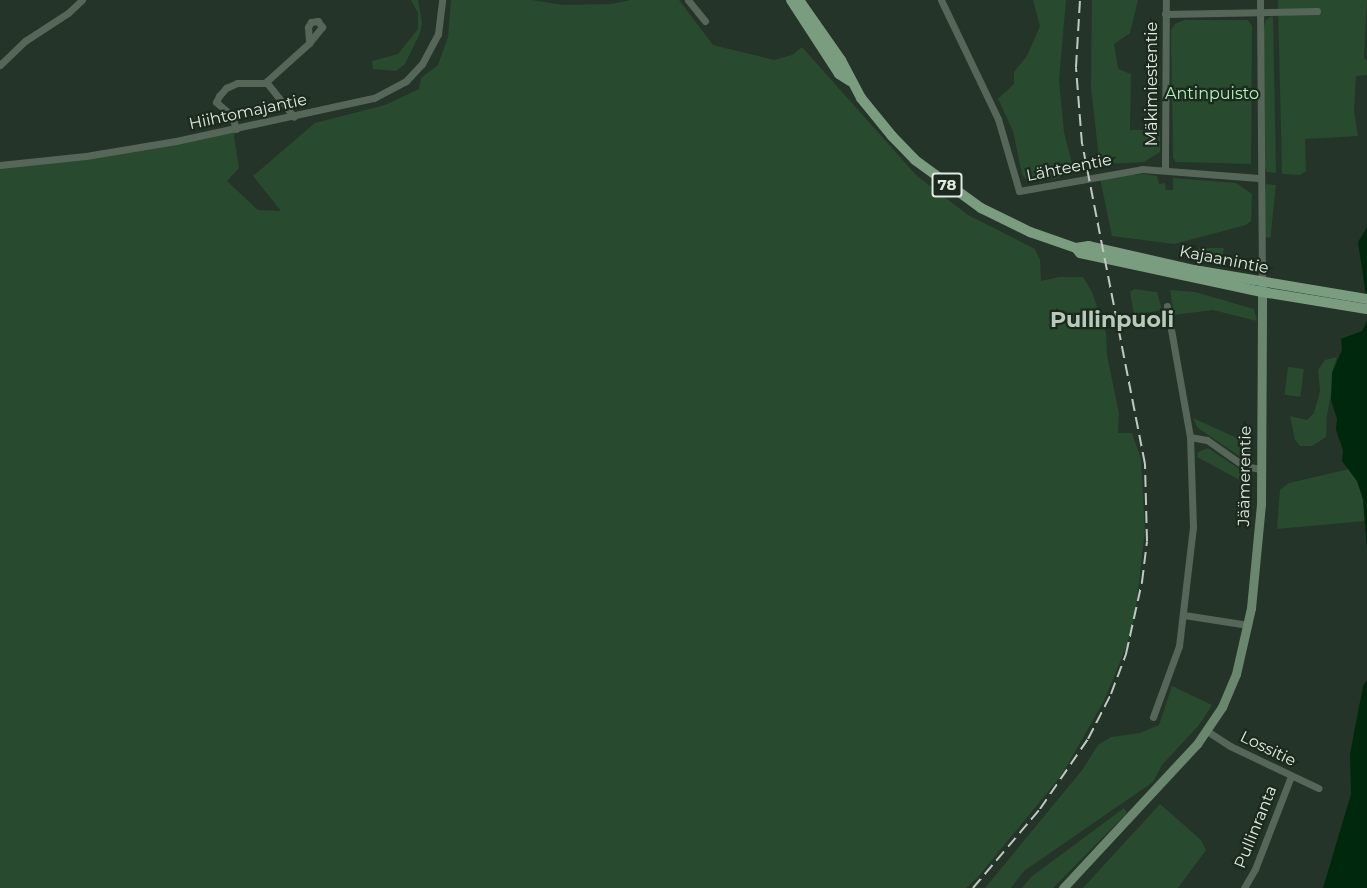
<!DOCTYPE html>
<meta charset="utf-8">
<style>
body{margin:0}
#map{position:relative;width:1367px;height:888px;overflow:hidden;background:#253428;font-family:Montserrat,sans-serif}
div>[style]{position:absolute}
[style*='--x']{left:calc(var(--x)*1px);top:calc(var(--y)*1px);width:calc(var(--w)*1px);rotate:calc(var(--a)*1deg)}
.green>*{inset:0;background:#284a2f;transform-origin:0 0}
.water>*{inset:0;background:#00280c}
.minor>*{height:7px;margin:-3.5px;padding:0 3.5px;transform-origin:3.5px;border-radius:3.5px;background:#566759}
.secondary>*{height:9px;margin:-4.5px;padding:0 4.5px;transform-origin:4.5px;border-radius:4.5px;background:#6a866f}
.primary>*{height:10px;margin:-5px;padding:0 5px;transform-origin:5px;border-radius:5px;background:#7a9d80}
.rail>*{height:2px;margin-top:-1px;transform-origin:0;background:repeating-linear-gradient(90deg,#bfc9c1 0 12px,transparent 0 18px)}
span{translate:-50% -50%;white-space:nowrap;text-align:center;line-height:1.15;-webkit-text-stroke:4.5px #1c2a1e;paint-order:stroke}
.shield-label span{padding:2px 4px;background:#1c2a1e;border:2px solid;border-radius:4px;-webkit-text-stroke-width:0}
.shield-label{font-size:15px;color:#e1eae2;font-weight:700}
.street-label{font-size:16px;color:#e1eae2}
.park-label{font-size:16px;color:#b2f4be}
.district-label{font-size:22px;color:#b8cabb;font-weight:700}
</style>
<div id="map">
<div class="green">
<div style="clip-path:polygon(411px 0,418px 0,422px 23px,420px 33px,405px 64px,396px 71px,373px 69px,372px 61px,398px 54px,418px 29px,418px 13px)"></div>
<div style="clip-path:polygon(451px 0,532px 0,563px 5px,612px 4px,630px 0,679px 0,713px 45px,774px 60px,792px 55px,802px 47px,916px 175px,968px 215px,1035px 249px,1040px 260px,1041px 281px,1059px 277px,1083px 277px,1092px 292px,1106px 333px,1107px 355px,1119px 414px,1118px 433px,1132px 433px,1141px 459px,1145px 531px,1135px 615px,1127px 645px,1104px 701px,1061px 776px,978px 877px,966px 888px,0 888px,0 165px,86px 156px,236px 129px,234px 137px,239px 168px,227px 181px,258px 210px,281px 211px,253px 176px,315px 123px,385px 105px,419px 89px,421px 78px,438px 65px,448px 37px)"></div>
<div style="clip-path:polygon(1033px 0,1066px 0,1059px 80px,1064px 132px,1073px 167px,1072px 173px,1054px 179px,1029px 182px,1022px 175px,1013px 131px,998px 99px,1014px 84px,1014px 72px,1027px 56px,1040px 26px)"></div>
<div style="clip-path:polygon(1092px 0,1138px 0,1130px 33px,1114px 44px,1118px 69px,1131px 74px,1130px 130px,1160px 130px,1160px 152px,1144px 162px,1106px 164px,1099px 159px,1091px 87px)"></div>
<div style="clip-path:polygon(1278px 0,1367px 0,1364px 58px,1367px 61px,1367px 75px,1356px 76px,1354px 111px,1358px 136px,1305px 139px,1306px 171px,1300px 175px,1282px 174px)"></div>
<div style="clip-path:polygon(1272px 16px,1273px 18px,1276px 173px,1267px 172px,1264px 166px,1264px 28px,1266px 20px)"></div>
<div style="clip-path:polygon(1184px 20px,1248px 20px,1252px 26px,1251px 164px,1176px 162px,1173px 158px,1171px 30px,1175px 24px)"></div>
<div style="clip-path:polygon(1143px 174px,1157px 176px,1159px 184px,1165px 183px,1166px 190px,1173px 190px,1173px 178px,1236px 183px,1252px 194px,1251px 221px,1246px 225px,1174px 244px,1112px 236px,1100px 178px)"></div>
<div style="left:1266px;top:184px;width:10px;height:53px;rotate:6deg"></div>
<div style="clip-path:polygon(1206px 248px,1224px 248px,1222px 259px,1184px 255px,1188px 250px)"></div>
<div style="clip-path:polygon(1134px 289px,1157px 292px,1162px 310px,1134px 315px,1130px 292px)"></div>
<div style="clip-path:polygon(1170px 290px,1195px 292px,1254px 309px,1257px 321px,1213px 310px,1174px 315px)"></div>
<div style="clip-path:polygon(1337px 357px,1332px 373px,1333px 384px,1327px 415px,1326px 437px,1312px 446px,1300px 446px,1295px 440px,1290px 416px,1307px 420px,1314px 413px,1320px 391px,1318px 370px,1325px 360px)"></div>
<div style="left:1288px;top:367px;width:16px;height:28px;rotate:7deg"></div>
<div style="clip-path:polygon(1193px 418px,1252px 445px,1251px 456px,1242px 458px,1198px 428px)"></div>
<div style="clip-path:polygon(1208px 448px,1250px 476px,1251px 486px,1197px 457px,1198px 452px)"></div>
<div style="clip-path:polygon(1349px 469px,1357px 481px,1363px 499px,1365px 521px,1277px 529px,1280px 490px,1289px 483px)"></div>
<div style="clip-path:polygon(1172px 686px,1212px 705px,1199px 725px,1162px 765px,1153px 782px,1024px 871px,1011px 888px,985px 888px,1083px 769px,1098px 745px,1111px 737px,1140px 733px,1159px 725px)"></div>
<div style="clip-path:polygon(1160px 804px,1201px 840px,1206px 850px,1178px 888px,1083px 888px)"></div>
<div style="clip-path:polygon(1124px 808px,1127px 813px,1053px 888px,1022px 888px,1031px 877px)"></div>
</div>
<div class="water">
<div style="clip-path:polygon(1367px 227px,1367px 302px,1358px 242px)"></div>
<div style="clip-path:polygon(1367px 321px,1367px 550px,1363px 499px,1357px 481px,1342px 461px,1343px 450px,1336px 430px,1337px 419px,1331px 400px,1332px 373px,1342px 350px,1341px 339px,1362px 331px)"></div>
<div style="clip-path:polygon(1367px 680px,1367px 888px,1323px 888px,1351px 794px,1350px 754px,1363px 686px)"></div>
</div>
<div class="minor">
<div style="--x:688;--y:0;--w:27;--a:51"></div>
<div style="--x:941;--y:0;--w:132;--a:64.4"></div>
<div style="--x:998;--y:119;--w:75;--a:73.7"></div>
<div style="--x:1019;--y:191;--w:125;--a:-10.1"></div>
<div style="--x:1142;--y:169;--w:117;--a:4.4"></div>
<div style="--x:1260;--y:0;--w:282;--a:89.6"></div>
<div style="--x:1165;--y:14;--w:152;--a:-1.1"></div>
<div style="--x:0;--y:65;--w:35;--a:-44"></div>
<div style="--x:25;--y:41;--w:51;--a:-33.1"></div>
<div style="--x:68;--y:13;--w:19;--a:-43"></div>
<div style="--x:267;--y:83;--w:2;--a:-90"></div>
<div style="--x:267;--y:81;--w:57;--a:-42.1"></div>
<div style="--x:309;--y:43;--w:21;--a:-51"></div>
<div style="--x:322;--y:27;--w:7;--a:-124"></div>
<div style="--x:318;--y:21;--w:7;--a:172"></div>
<div style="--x:311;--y:22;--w:6;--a:121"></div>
<div style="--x:308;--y:27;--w:16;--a:86"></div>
<div style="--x:267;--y:83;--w:43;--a:51.5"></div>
<div style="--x:236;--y:129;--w:14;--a:-107"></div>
<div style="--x:232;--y:116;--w:21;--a:-139"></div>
<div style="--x:216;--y:102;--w:7;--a:-63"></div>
<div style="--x:219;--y:96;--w:11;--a:-49"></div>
<div style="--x:226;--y:88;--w:12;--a:-24"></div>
<div style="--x:237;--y:83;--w:30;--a:0"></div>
<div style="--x:0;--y:165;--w:86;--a:-6"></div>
<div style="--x:86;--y:156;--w:91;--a:-9.5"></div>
<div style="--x:176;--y:141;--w:203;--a:-12.3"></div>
<div style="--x:374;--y:98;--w:36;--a:-28"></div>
<div style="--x:406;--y:81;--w:23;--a:-47"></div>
<div style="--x:422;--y:64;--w:34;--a:-62"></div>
<div style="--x:438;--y:34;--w:34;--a:-83"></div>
<div style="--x:1165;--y:169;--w:169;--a:-89.7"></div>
<div style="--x:1190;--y:437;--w:17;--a:10"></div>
<div style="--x:1207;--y:440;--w:45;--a:35.1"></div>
<div style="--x:1244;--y:466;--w:17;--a:10"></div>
<div style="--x:1184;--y:615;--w:65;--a:8.9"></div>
<div style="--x:1153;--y:717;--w:76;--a:-69.9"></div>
<div style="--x:1179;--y:646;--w:120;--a:-83.3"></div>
<div style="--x:1193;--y:527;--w:90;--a:-91.9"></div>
<div style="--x:1190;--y:437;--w:133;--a:-100"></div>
<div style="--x:1207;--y:731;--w:27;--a:33"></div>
<div style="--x:1230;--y:746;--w:98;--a:25.5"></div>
<div style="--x:1244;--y:888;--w:22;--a:-60"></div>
<div style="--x:1255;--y:869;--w:100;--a:-68.8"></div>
</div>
<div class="secondary">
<div style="--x:1063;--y:888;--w:197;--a:-47.1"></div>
<div style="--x:1197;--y:744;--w:45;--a:-56"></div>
<div style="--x:1222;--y:707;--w:36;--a:-67"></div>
<div style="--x:1236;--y:674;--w:68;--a:-77.2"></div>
<div style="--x:1251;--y:608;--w:104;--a:-84.5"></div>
<div style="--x:1261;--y:504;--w:217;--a:-89.7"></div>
</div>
<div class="primary">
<div style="--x:791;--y:0;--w:88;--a:57"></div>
<div style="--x:839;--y:74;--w:13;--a:32"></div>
<div style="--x:799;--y:0;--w:73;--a:55"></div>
<div style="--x:841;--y:60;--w:43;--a:62.2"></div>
<div style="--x:861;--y:98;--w:49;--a:50.8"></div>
<div style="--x:892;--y:136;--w:33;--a:46"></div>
<div style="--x:915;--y:160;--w:82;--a:36"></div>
<div style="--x:981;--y:208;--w:55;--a:26.1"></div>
<div style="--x:1030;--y:232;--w:49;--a:19.2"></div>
<div style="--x:1076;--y:248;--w:6;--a:51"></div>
<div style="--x:1080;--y:253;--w:186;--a:12.1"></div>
<div style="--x:1262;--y:292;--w:106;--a:9.2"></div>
<div style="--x:1076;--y:248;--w:13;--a:-9"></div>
<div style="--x:1089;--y:246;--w:108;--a:12.9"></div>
<div style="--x:1194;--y:270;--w:175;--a:9.5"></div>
</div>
<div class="rail">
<div style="--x:973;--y:888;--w:104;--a:-49.7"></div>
<div style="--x:1040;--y:809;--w:85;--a:-55.6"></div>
<div style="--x:1088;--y:739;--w:51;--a:-62.9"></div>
<div style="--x:1111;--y:694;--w:43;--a:-69.4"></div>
<div style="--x:1126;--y:654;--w:74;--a:-77.5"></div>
<div style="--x:1142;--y:582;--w:41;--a:-83"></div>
<div style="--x:1147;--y:541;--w:77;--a:-91.5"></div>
<div style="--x:1145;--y:464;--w:326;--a:-101.1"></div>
<div style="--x:1082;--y:144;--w:77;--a:-94.5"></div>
<div style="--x:1076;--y:67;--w:67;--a:-86.6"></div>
</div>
<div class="shield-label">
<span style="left:947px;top:185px">78</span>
</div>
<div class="street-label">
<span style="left:1152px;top:84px;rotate:-90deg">Mäkimiestentie</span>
<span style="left:248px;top:112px;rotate:-12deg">Hiihtomajantie</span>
<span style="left:1069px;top:168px;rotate:-11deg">Lähteentie</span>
<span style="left:1224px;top:260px;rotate:11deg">Kajaanintie</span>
<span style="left:1245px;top:476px;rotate:-89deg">Jäämerentie</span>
<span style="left:1268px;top:749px;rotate:26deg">Lossitie</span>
<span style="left:1256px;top:827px;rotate:-68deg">Pullinranta</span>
</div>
<div class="park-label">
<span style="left:1212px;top:94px">Antinpuisto</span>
</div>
<div class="district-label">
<span style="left:1112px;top:320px">Pullinpuoli</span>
</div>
</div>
